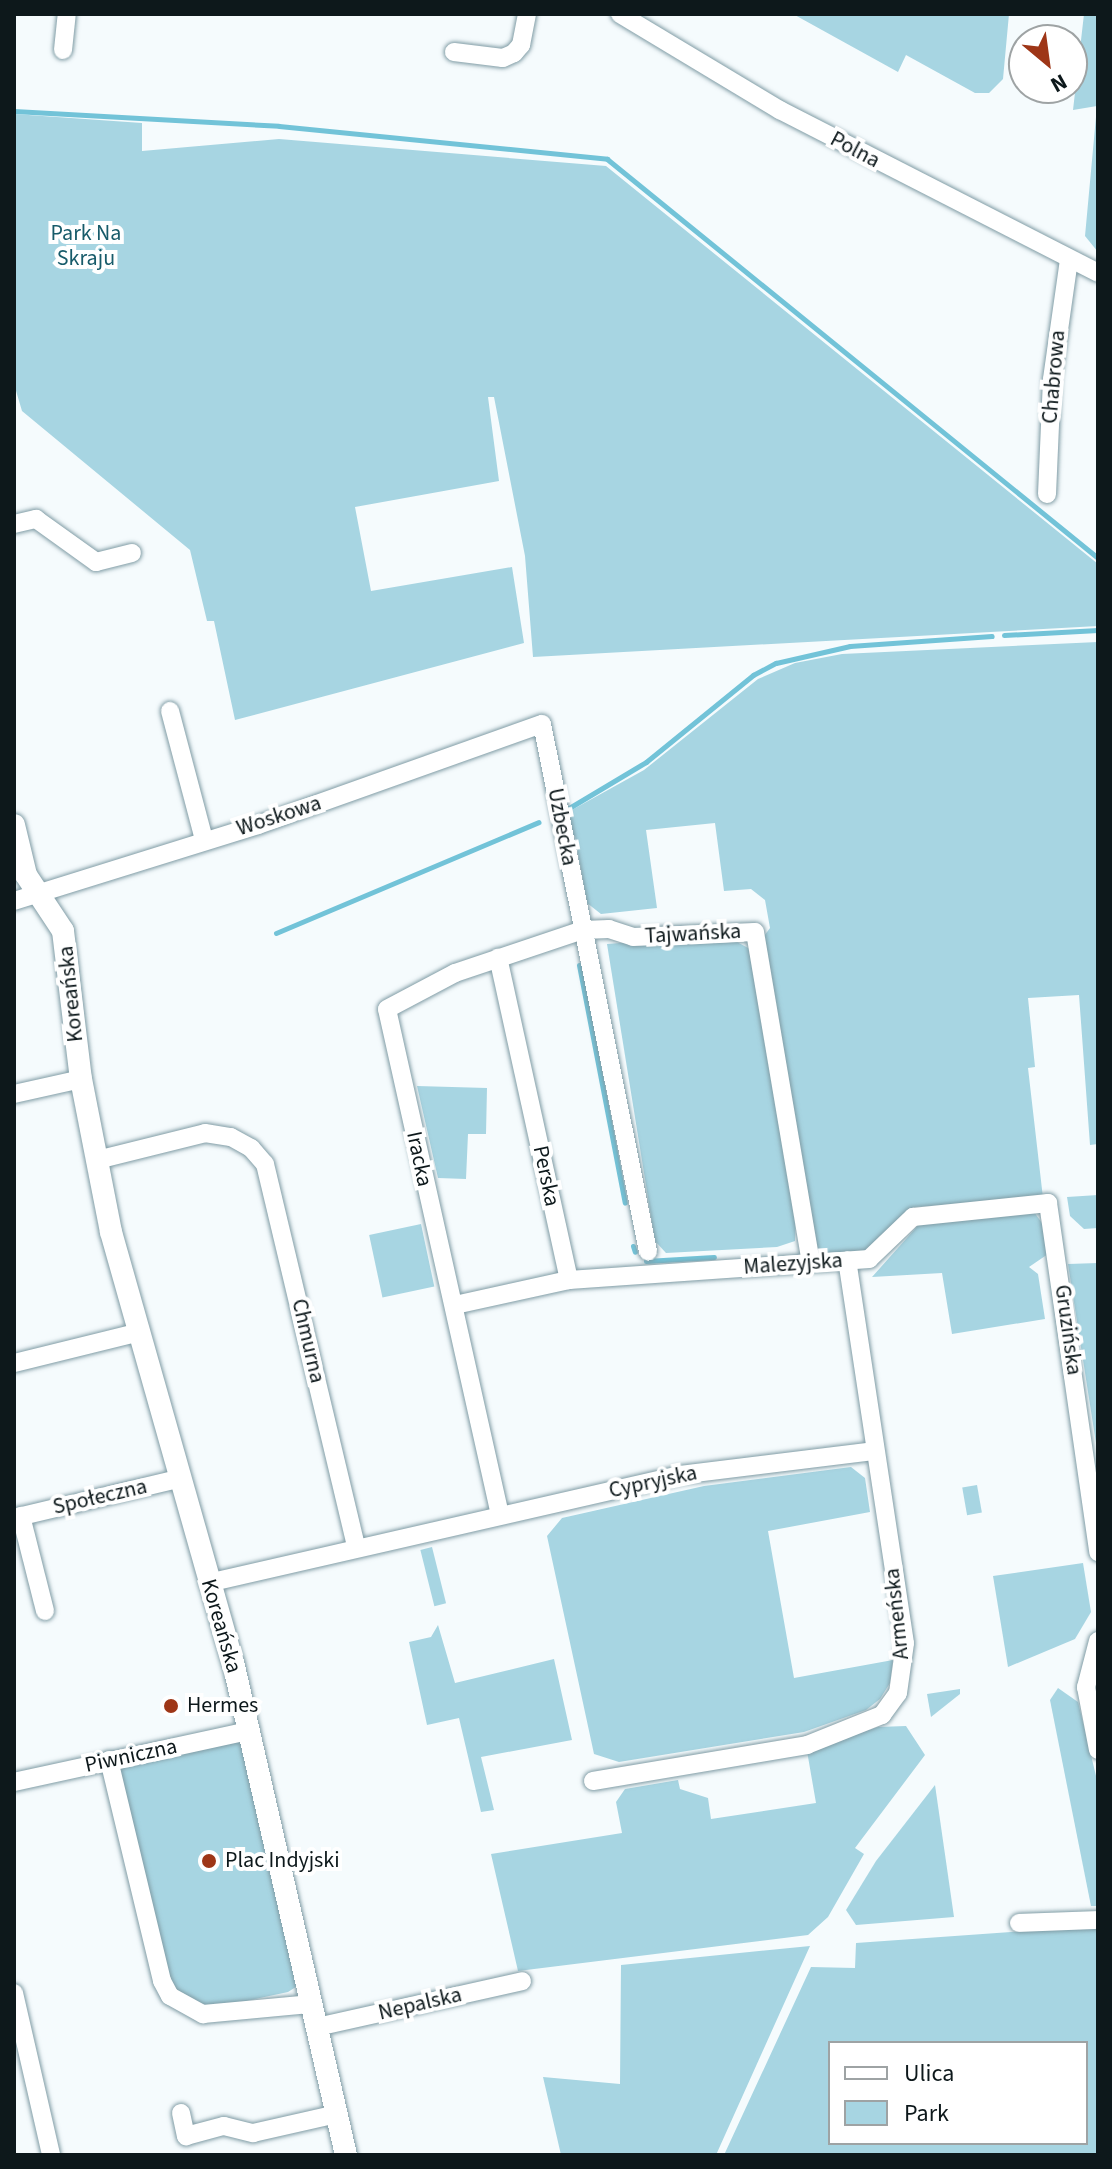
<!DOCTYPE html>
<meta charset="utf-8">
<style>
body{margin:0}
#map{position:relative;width:1112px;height:2169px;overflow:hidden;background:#f5fbfd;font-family:"Source Sans 3",sans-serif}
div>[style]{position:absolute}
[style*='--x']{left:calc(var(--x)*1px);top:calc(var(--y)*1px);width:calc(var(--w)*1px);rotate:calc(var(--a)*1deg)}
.green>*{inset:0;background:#a7d5e2;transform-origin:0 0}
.stream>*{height:5px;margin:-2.5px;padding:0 2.5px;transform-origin:2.5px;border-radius:2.5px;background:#72c3d8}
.roads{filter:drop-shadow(0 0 2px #809ca5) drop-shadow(0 0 2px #809ca5)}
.minor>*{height:18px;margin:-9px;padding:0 9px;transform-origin:9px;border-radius:9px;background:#fff}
.tertiary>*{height:22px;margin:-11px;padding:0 11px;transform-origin:11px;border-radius:11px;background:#fff}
.dots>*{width:22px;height:22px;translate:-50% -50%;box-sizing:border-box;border:4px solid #fff;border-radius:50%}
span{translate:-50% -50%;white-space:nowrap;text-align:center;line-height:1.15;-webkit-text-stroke:8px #fff;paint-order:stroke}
.street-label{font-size:22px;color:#0d181b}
.park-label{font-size:22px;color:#175b6a}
.poi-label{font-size:22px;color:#0d181b}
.left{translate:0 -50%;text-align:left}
.frame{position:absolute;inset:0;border:16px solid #0d181b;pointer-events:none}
.legend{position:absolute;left:828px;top:2041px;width:260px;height:104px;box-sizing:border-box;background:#fff;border:2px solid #9ea3a4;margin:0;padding:10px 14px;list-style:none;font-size:24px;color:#0d181b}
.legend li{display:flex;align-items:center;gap:16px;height:40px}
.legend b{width:40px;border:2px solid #9ea3a4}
.north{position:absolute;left:1008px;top:24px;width:80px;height:80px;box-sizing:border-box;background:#fff;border:2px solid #9ea3a4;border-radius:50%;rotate:151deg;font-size:22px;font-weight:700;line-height:32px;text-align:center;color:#0d181b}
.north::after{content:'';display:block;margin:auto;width:28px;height:36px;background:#9e3617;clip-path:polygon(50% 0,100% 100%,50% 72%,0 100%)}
</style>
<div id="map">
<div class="green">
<div style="clip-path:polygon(793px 14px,1009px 14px,1003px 79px,989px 93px,975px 93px,906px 55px,898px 72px)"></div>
<div style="clip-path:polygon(1084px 14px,1098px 14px,1098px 252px,1085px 236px,1097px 106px,1073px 110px)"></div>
<div style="clip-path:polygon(14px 114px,142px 123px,142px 151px,279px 139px,606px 166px,1098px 564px,1098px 626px,533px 657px,525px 556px,494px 397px,488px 397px,499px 481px,355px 507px,371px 591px,512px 567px,524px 643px,235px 720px,214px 621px,207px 621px,190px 550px,22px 411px,14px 384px)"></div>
<div style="clip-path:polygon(1098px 642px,1098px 1144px,1090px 1145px,1079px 995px,1028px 998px,1035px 1067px,1028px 1068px,1043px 1198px,914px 1207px,865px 1251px,835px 1255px,817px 1250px,761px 940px,770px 928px,765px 900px,751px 889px,724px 891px,715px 823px,646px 830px,657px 908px,601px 914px,587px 903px,575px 836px,566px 837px,561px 816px,644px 770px,758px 679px,795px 663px,842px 654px)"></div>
<div style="clip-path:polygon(724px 935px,750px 949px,796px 1199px,795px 1241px,777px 1247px,666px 1253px,655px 1241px,607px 944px)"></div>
<div style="clip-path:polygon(417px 1086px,487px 1088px,486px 1134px,468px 1134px,466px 1179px,438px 1178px)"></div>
<div style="clip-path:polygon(1098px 1195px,1098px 1228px,1084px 1229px,1070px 1216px,1067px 1197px)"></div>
<div style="clip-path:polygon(1034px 1212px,1047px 1230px,1048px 1254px,1029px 1267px,1038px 1274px,1045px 1319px,952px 1334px,942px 1273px,872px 1277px,923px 1220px)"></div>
<div style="left:421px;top:1224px;width:64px;height:53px;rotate:78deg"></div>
<div style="clip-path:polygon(1098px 1263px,1098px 1456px,1068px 1264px)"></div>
<div style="clip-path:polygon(851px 1467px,865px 1478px,870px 1512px,768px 1531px,794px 1678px,893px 1660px,890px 1683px,880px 1699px,866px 1710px,804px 1732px,619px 1762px,594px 1754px,547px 1536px,562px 1518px,704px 1486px)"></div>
<div style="left:977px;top:1485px;width:28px;height:15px;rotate:80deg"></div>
<div style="left:432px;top:1547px;width:58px;height:12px;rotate:76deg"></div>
<div style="clip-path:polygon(1083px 1563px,1091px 1612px,1075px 1639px,1008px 1667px,993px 1576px)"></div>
<div style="clip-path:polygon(438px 1625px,455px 1683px,554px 1659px,572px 1740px,481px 1757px,494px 1810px,481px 1812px,459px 1718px,427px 1725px,409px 1642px,431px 1637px)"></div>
<div style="clip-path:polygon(1058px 1688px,1078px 1702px,1098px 1784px,1098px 1906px,1091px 1906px,1050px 1700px)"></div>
<div style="clip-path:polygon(960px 1689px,960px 1694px,931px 1717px,927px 1694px)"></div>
<div style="clip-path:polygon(906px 1726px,925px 1755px,855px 1848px,864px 1854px,828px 1917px,808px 1935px,518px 1971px,491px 1854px,622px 1833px,616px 1802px,625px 1789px,678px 1780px,680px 1789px,708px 1798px,711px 1819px,816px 1803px,807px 1751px,878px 1727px)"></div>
<div style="clip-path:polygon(235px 1740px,244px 1744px,299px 1985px,288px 1992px,209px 2009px,174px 1991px,166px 1974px,120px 1775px,122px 1765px)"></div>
<div style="clip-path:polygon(935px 1785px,954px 1917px,856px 1925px,846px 1910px,876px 1861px)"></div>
<div style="clip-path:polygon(evenodd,1098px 1926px,1098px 2155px,724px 2155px,811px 1967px,855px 1968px,856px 1943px,1098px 1926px,830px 2043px,1086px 2043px,1086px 2143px,830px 2143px,830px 2043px)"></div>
<div style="clip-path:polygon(810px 1946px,716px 2155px,561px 2155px,543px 2077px,620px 2084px,621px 1965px)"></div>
</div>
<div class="stream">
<div style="--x:14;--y:111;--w:265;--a:3.2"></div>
<div style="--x:279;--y:126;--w:330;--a:5.7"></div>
<div style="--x:607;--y:159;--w:633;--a:39.1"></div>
<div style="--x:1004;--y:635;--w:94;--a:-3"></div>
<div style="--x:569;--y:808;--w:90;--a:-30.9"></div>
<div style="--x:646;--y:762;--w:138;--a:-39.1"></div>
<div style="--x:753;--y:675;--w:26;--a:-28"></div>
<div style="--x:776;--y:663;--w:76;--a:-12.9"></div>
<div style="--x:850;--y:646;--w:142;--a:-4"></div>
<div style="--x:276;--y:933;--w:285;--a:-22.9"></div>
<div style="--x:579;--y:965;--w:242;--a:79.1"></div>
<div style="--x:633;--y:1246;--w:6;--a:72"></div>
<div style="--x:646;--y:1261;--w:68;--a:-3.4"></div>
</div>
<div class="roads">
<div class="minor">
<div style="--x:620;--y:14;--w:187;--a:31"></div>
<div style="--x:780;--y:110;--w:357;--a:27.1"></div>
<div style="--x:63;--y:50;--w:36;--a:-84"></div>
<div style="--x:454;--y:52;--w:49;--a:7"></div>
<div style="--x:503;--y:58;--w:12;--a:-24"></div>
<div style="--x:514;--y:53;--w:11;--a:-49"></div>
<div style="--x:521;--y:45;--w:32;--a:-79"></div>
<div style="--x:1047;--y:494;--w:115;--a:-87.5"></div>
<div style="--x:1052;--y:379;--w:120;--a:-81.9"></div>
<div style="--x:14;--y:524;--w:23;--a:-13"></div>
<div style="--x:36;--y:519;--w:74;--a:35.6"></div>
<div style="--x:96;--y:562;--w:37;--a:-14"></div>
<div style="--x:170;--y:711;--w:133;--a:75.2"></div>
<div style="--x:14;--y:901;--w:256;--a:-17.3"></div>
<div style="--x:258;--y:825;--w:301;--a:-19.6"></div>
<div style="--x:542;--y:724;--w:538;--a:78.63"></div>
<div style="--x:14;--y:1094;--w:69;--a:-12.6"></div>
<div style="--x:97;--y:1160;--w:111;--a:-14"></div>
<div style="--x:205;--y:1133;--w:26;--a:9"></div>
<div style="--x:231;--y:1137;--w:23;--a:29"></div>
<div style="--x:251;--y:1148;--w:21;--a:49"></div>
<div style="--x:265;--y:1164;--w:394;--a:76.6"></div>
<div style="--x:569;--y:1280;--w:301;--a:-4"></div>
<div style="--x:869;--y:1259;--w:61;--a:-43.7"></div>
<div style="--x:913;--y:1217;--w:136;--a:-5.9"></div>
<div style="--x:1048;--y:1203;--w:353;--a:81.8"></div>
<div style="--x:455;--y:1305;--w:117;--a:-12.4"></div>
<div style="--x:569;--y:1280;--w:330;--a:-102.4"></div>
<div style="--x:14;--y:1363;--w:126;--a:-13.8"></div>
<div style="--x:500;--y:1515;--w:518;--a:-102.59"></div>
<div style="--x:387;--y:1009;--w:77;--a:-27.9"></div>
<div style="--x:455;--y:973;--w:135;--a:-18.6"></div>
<div style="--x:583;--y:930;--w:26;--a:-2"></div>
<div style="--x:609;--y:929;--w:25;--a:18"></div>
<div style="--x:633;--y:937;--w:122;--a:-2.3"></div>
<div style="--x:755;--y:932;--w:335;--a:80.4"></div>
<div style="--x:21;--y:1516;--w:98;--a:75.8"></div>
<div style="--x:14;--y:1518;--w:169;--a:-13.4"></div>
<div style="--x:208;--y:1583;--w:483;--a:-12.9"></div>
<div style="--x:679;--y:1475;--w:197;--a:-7"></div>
<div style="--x:1098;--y:1641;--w:48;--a:104.6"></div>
<div style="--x:1086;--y:1687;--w:64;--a:79.2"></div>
<div style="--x:109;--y:1760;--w:227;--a:76.5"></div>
<div style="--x:162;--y:1981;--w:17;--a:62"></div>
<div style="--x:170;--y:1996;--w:38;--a:29"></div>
<div style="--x:203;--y:2014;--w:107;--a:-5.3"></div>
<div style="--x:593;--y:1781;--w:217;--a:-9.5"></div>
<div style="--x:807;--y:1745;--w:81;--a:-21.8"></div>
<div style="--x:882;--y:1715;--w:27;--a:-54"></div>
<div style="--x:898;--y:1693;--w:50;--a:-82"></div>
<div style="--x:905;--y:1643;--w:387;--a:-98.6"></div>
<div style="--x:14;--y:1782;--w:239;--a:-12.3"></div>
<div style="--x:1019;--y:1923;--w:79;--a:-2.2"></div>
<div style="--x:14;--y:1993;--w:166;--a:77.1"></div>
<div style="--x:317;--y:2027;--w:210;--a:-12.6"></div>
<div style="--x:181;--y:2113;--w:24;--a:78"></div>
<div style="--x:186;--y:2136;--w:39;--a:-15"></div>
<div style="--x:224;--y:2126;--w:30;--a:14"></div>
<div style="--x:253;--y:2133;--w:86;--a:-12.7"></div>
</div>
<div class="tertiary">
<div style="--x:14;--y:825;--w:51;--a:76.5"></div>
<div style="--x:26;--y:875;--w:67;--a:56.5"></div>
<div style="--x:63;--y:931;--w:149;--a:83.1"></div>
<div style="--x:81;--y:1079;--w:156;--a:78.9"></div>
<div style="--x:111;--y:1232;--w:447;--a:74.2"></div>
<div style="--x:233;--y:1662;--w:506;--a:77.09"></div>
</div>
</div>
<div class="dots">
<div style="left:171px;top:1706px;background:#9e3617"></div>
<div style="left:209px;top:1861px;background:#9e3617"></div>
</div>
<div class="street-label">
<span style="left:855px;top:150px;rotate:28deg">Polna</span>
<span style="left:1054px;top:377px;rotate:-85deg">Chabrowa</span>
<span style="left:279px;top:816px;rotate:-18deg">Woskowa</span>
<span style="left:562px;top:827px;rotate:79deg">Uzbecka</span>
<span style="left:693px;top:934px;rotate:-3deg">Tajwańska</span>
<span style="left:71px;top:994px;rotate:-96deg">Koreańska</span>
<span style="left:419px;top:1159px;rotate:78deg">Iracka</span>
<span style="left:546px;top:1176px;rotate:78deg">Perska</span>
<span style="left:793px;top:1264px;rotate:-4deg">Malezyjska</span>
<span style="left:1068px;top:1330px;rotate:82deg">Gruzińska</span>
<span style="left:308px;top:1341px;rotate:77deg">Chmurna</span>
<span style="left:653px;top:1482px;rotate:-12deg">Cypryjska</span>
<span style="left:100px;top:1497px;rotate:-13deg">Społeczna</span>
<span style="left:897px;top:1614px;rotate:-96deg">Armeńska</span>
<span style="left:221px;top:1626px;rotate:74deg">Koreańska</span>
<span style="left:131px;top:1756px;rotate:-12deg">Piwniczna</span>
<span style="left:420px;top:2004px;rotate:-13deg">Nepalska</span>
</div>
<div class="park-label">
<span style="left:86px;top:246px">Park Na<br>Skraju</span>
</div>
<div class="poi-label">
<span class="left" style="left:187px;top:1706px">Hermes</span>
<span class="left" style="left:225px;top:1861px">Plac Indyjski</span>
</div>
<div class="frame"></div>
<ul class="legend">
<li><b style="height:10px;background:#fff"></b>Ulica</li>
<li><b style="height:22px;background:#a7d5e2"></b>Park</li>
</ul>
<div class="north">N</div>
</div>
